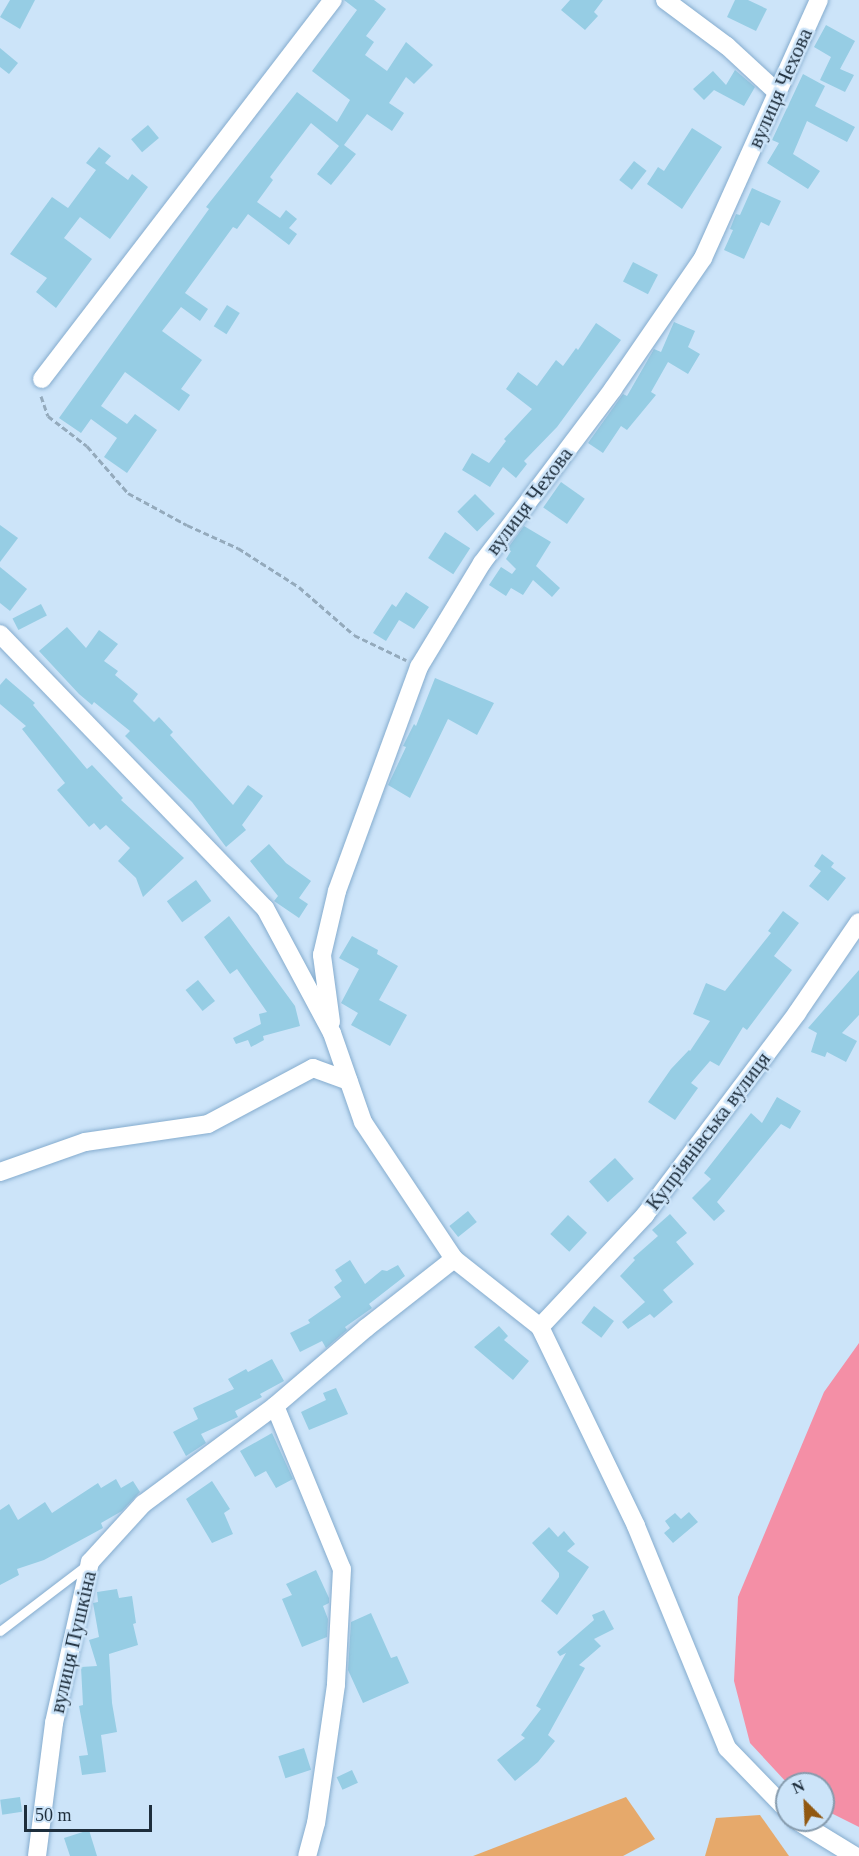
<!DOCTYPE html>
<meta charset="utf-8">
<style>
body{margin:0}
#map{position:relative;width:859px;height:1856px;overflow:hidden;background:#cce4f9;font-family:"Times New Roman",serif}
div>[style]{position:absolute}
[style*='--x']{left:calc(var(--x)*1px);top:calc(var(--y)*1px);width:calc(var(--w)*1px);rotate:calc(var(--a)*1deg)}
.green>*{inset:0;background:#e6a96b}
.water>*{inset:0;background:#f48fa6}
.building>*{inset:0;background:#96cde4;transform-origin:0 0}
.path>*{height:3px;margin-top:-1.5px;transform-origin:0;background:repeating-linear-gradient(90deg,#94aabc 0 6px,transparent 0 9px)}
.roads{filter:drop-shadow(0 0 2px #85acce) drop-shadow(0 0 2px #85acce)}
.lane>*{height:9px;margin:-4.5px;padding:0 4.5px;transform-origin:4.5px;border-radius:4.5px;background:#fff}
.street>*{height:18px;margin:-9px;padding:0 9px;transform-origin:9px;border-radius:9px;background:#fff}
span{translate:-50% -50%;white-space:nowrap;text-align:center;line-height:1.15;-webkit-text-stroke:5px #cce4f9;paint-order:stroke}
.street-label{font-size:21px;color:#1e2e3c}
.north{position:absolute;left:775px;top:1772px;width:60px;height:60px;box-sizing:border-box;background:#cce4f9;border:2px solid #869bad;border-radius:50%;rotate:336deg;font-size:16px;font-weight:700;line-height:24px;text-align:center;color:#1e2e3c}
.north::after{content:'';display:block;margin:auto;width:21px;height:27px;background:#915811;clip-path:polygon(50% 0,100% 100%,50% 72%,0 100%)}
.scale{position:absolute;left:24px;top:1805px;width:128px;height:27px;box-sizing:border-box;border:3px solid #1e2e3c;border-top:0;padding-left:8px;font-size:18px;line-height:21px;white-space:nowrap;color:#1e2e3c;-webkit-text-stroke:4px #cce4f9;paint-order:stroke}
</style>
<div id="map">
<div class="green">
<div style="clip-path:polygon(626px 1797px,655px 1839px,623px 1856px,473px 1856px)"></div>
<div style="clip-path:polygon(760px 1815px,789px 1856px,705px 1856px,716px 1818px)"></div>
</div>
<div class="water">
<div style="clip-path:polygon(859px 1343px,859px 1827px,823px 1809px,823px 1784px,788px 1784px,750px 1743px,734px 1681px,738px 1597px,824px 1392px)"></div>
</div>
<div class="building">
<div style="clip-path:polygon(10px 0,35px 0,20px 29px,0 17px)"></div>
<div style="clip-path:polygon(344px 0,374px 0,386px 9px,366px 36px,374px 42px,365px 55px,387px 71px,406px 42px,433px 65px,414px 84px,406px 77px,389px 103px,404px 113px,392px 131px,367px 114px,344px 145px,356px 154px,331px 185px,317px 174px,339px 146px,311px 123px,270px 177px,273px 180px,257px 202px,280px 218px,286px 210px,297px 219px,289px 228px,297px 234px,289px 245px,248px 214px,237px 229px,233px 227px,185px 293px,208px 309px,200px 321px,181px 307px,162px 331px,202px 360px,181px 389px,190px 395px,179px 411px,125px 372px,101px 406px,127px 424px,135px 414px,157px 430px,127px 473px,104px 457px,117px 438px,91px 419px,81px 433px,59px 418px,209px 209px,206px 207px,297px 92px,337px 122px,350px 100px,312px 71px,357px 10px)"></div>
<div style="clip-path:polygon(570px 0,603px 0,594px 12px,598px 16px,585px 30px,561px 10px)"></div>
<div style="clip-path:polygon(735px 0,748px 0,767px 9px,756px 31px,727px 17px)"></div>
<div style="clip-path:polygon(826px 25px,855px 41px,840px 69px,854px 75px,845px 92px,820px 80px,831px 57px,814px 47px)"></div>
<div style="clip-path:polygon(0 48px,18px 63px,9px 74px,0 67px)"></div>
<div style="clip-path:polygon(735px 70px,755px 87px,744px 106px,714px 90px,704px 100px,693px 89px,713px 71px,726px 85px)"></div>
<div style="clip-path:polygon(803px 74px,825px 86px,815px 106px,855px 127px,847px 142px,807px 121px,793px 154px,820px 171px,808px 189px,767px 163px,779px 143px,772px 140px)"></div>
<div style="left:148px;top:125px;width:17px;height:22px;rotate:50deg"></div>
<div style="clip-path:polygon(692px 128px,722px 147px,682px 209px,647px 184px,658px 167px,664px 171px)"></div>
<div style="clip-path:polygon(99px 147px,111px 156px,105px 163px,128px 180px,132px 174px,148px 187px,110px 239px,80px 217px,64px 238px,92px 259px,56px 308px,36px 292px,47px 278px,10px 254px,52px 197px,68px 208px,96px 170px,86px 163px)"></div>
<div style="left:634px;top:161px;width:16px;height:24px;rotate:38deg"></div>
<div style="clip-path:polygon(752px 188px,781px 201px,769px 226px,761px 222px,744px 259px,724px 250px,733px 230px,730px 229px,736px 214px,740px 215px)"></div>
<div style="left:633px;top:262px;width:28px;height:22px;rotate:27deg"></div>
<div style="left:227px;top:305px;width:15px;height:25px;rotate:32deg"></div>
<div style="clip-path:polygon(674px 322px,695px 331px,688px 347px,700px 354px,688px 374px,668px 362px,651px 392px,656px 395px,627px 430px,621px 426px,603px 453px,588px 443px,623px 394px,627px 396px,654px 349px,661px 352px)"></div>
<div style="clip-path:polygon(596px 323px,621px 340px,557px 427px,524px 461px,527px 464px,516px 478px,503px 467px,490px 487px,462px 470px,472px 453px,489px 463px,506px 441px,504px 439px,532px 409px,506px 389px,518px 372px,537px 386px,556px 360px,563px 366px,576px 348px,578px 350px)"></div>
<div style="left:561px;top:482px;width:29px;height:31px;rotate:35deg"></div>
<div style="left:475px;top:494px;width:28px;height:25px;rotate:45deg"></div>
<div style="clip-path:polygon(0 525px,18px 538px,0 562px)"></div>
<div style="clip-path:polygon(524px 526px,551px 542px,536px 566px,560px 588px,552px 597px,533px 580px,523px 595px,511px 588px,506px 596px,489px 585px,501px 567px,512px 574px,516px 569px,506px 559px,511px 551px,507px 549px)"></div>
<div style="left:445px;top:532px;width:30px;height:31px;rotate:33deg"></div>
<div style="clip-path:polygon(0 567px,27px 589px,10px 611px,0 603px)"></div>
<div style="clip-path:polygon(406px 592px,429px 607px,414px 629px,399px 620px,386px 641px,373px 633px,392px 604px,396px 607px)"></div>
<div style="left:41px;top:604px;width:13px;height:32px;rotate:63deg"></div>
<div style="clip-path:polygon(67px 627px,86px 648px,99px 630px,118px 644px,104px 661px,118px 671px,115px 675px,138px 694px,133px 701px,154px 722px,159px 717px,173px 732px,170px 735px,233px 805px,248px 785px,263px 796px,242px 825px,246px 830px,226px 847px,192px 802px,125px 736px,130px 731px,94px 702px,92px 705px,79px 694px,39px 651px)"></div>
<div style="clip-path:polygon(6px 678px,35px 703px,33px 705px,87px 769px,92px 765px,123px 798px,121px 800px,184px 858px,143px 897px,136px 878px,118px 861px,130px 848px,106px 825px,100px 830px,94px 823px,89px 827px,57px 790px,65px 783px,22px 729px,26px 726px,0 704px,0 685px)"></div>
<div style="clip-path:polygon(435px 678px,494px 703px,477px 735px,448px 719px,410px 798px,388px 785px,406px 747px,403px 746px,414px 724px,416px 726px)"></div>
<div style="clip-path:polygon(269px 844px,286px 863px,311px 881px,299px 898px,308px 904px,299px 918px,274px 901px,278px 896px,250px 861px)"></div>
<div style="clip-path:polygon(822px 854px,834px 863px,831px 867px,846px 878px,828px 901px,809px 886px,821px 871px,814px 866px)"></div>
<div style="left:196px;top:880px;width:26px;height:36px;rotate:54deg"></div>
<div style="clip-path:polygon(783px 911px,799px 923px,774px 956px,792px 970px,747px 1030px,743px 1027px,719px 1066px,710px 1061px,691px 1083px,698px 1088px,675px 1120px,648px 1102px,671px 1069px,689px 1050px,690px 1051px,710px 1021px,693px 1014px,706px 983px,725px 991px,771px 933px,768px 931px)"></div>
<div style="clip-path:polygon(229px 916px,295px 1006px,300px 1026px,263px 1036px,264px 1040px,251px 1047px,248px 1040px,236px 1044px,233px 1038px,261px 1024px,259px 1014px,267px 1012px,237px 969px,230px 974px,204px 937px)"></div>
<div style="clip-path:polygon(352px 936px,378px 950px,377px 954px,398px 966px,379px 1000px,407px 1015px,390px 1046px,351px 1025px,358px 1013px,341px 1003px,359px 969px,339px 958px)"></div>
<div style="clip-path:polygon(859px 970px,859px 1015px,842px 1033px,857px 1041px,846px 1062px,827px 1052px,825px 1057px,811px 1052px,817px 1033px,808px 1028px)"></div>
<div style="left:198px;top:980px;width:27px;height:16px;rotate:51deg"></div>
<div style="clip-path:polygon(777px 1097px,801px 1111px,790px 1129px,781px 1124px,717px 1202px,725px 1211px,714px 1221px,692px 1198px,711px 1179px,704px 1173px,751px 1113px,762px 1123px)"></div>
<div style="left:615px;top:1158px;width:28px;height:35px;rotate:48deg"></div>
<div style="left:468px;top:1211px;width:14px;height:24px;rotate:51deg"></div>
<div style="clip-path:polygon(670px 1214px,687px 1233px,676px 1242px,694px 1264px,663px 1290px,673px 1302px,654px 1318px,650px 1314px,628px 1329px,622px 1322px,645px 1302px,620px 1276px,635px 1260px,633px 1258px,658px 1236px,652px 1230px)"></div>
<div style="left:568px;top:1215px;width:26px;height:26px;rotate:43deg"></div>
<div style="clip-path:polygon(350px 1260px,365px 1284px,382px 1270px,387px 1271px,398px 1265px,405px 1276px,369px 1304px,372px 1308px,345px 1327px,347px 1330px,326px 1348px,322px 1341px,300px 1352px,290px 1333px,310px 1323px,308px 1320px,341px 1297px,334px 1287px,342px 1281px,335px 1270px)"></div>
<div style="left:594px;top:1306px;width:25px;height:21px;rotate:37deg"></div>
<div style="clip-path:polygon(499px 1326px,508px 1336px,504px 1340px,529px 1361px,513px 1380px,474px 1347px)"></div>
<div style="clip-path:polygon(272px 1359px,284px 1381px,260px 1394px,262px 1397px,235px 1411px,238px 1417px,201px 1434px,206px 1443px,186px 1456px,173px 1432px,198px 1419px,193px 1408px,234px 1389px,228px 1379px,246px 1369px,248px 1372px)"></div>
<div style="clip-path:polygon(336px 1388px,348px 1414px,309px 1430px,301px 1412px,326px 1400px,323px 1393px)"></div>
<div style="clip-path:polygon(272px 1433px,293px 1479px,276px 1488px,266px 1471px,255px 1477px,240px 1451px)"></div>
<div style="clip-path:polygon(116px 1479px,121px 1488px,133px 1481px,140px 1492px,122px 1511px,101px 1523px,103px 1528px,44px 1560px,17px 1569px,19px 1575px,0 1585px,0 1510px,9px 1504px,18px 1520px,45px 1502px,52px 1513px,98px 1483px,101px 1488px)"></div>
<div style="clip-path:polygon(212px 1481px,230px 1509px,224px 1513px,233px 1534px,212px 1543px,186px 1499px)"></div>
<div style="clip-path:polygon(689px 1512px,698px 1522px,673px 1543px,664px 1533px,670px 1528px,665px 1521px,675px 1513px,681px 1519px)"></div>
<div style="clip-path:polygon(549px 1527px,558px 1537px,564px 1531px,575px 1544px,567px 1551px,589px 1567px,557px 1615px,541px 1601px,559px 1577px,559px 1573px,532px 1543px)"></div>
<div style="clip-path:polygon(316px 1570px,329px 1598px,329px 1603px,323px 1606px,328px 1619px,327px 1637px,302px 1647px,282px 1599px,292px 1595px,286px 1584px)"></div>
<div style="clip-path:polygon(117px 1589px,119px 1598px,132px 1596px,136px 1623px,133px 1624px,138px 1645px,109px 1654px,112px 1703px,117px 1732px,101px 1735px,106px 1772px,82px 1775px,79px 1756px,88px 1755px,79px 1706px,83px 1705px,81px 1667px,97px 1666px,89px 1640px,99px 1637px,93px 1603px,98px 1602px,97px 1592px)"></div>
<div style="clip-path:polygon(604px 1610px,614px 1629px,594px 1639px,601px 1646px,579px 1665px,585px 1668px,548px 1735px,555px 1741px,538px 1762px,515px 1781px,497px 1760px,525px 1738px,521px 1735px,541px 1709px,536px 1706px,566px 1653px,560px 1656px,557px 1652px,594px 1620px,592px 1615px)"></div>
<div style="clip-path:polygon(371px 1613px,391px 1658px,397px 1656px,409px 1683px,363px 1703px,348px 1670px,351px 1622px)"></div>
<div style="left:304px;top:1748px;width:23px;height:27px;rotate:72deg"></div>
<div style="left:352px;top:1770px;width:14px;height:17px;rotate:65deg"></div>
<div style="left:20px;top:1797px;width:15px;height:20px;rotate:82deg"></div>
<div style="clip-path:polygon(89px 1830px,97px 1856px,70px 1856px,64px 1838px)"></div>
</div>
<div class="path">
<div style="--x:41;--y:396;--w:21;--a:71"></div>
<div style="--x:48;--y:416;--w:49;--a:37.6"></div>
<div style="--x:87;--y:446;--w:62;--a:48.9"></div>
<div style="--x:128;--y:493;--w:67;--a:28.5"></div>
<div style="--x:187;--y:525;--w:56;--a:24.3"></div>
<div style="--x:238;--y:548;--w:72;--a:32.6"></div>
<div style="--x:299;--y:587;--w:73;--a:41.1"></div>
<div style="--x:354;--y:635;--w:58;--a:25.7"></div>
</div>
<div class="roads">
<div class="lane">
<div style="--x:0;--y:1631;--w:111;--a:-37.3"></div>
</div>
<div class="street">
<div style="--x:665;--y:0;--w:77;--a:36.6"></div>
<div style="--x:727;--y:46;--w:69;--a:42.7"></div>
<div style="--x:42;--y:379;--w:478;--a:-52.5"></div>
<div style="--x:0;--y:634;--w:381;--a:46"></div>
<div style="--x:265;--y:908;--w:142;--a:61.8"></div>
<div style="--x:332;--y:1033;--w:94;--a:70.8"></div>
<div style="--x:363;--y:1122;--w:164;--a:56.4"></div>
<div style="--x:454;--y:1259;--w:110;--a:38.3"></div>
<div style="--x:540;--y:1327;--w:221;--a:64.2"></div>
<div style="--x:636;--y:1526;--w:240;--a:67.7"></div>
<div style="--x:727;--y:1748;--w:86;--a:45.9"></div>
<div style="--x:331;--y:1022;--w:68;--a:-97.7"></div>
<div style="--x:322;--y:955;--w:66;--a:-76.8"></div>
<div style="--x:337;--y:891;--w:239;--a:-69.9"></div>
<div style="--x:419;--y:667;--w:122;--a:-58.8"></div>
<div style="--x:482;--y:563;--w:218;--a:-53"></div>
<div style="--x:613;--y:389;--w:159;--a:-55.5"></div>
<div style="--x:703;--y:258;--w:283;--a:-65.8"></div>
<div style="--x:0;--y:1172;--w:90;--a:-19.4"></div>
<div style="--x:85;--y:1142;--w:124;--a:-8.3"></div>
<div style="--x:208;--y:1124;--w:119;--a:-28.1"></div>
<div style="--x:313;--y:1068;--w:38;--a:20"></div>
<div style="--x:540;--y:1327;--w:154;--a:-46.8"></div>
<div style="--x:645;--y:1215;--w:253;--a:-53"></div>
<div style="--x:797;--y:1013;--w:110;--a:-55.7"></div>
<div style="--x:275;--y:1406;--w:176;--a:67.7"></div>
<div style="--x:342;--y:1569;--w:116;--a:93"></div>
<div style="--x:336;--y:1685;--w:139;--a:98.2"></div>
<div style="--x:316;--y:1823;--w:34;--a:105"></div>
<div style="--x:796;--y:1820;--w:69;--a:31.4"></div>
<div style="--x:37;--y:1856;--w:134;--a:-82.7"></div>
<div style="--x:54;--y:1723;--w:165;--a:-77.4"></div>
<div style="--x:90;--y:1562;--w:79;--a:-47.6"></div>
<div style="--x:143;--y:1504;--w:164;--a:-36.6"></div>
<div style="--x:275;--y:1406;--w:120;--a:-40.6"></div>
<div style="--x:366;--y:1328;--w:112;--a:-38.1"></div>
</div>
</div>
<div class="street-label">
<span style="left:780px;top:88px;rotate:-66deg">вулиця Чехова</span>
<span style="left:529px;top:501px;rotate:-53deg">вулиця Чехова</span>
<span style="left:708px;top:1131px;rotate:-53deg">Купріянівська вулиця</span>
<span style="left:73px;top:1642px;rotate:-77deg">вулиця Пушкіна</span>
</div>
<div class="north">N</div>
<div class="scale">50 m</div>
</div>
